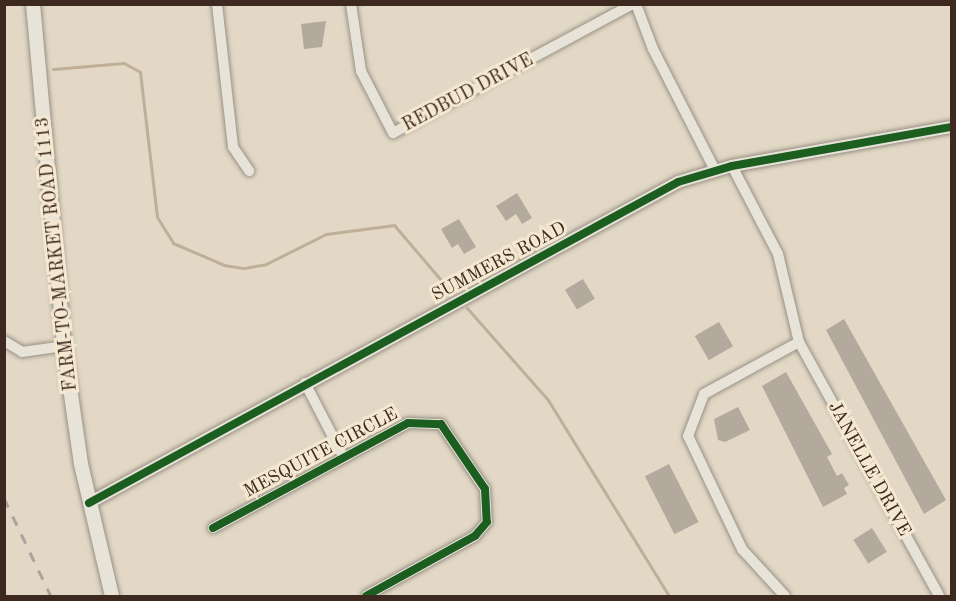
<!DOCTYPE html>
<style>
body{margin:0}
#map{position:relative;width:956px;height:601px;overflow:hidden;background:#e2d8c5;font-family:"Old Standard TT",serif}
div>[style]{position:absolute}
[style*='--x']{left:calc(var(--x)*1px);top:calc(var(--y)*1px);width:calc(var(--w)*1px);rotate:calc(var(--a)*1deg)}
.stream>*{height:3px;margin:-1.5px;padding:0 1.5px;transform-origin:1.5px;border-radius:1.5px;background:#c0af98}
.building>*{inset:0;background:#b3aa9d;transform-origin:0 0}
.roads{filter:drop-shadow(0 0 2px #999185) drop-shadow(0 0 2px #999185)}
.minor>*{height:10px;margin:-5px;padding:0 5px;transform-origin:5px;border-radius:5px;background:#e8e3d9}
.tertiary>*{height:12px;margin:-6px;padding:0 6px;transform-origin:6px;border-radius:6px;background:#e8e3d9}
.secondary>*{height:14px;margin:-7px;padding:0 7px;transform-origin:7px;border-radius:7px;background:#e8e3d9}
.rail>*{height:3px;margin-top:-1.5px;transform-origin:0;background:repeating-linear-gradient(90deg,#aaa49c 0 10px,transparent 0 20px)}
.cycleway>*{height:8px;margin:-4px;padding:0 4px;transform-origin:4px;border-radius:4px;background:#1b5e20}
span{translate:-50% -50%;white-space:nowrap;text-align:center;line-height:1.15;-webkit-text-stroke:6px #f5e8d1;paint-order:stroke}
.street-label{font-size:18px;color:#3d291f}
.frame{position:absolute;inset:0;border:6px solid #3d291f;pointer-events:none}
</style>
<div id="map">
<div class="stream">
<div style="--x:53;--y:69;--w:71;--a:-4.8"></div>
<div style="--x:124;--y:63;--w:18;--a:29"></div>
<div style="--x:140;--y:72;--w:146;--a:83.3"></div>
<div style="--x:157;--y:217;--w:31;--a:58"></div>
<div style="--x:173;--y:243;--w:56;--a:23.3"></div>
<div style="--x:224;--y:265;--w:20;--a:9"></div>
<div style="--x:244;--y:268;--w:22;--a:-10"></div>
<div style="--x:266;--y:264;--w:67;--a:-26.6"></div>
<div style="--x:326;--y:234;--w:69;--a:-7.5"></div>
<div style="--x:394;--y:225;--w:91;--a:49.5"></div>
<div style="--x:467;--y:308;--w:123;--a:48.6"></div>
<div style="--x:548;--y:400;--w:230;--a:58.3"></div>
</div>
<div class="building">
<div style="clip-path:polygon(326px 21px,322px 47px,304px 49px,301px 24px)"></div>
<div style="clip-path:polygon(517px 193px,532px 218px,522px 224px,516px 214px,506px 221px,496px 206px)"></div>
<div style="clip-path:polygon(459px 219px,476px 247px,464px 254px,458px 244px,452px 248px,441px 229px)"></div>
<div style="left:583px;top:279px;width:23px;height:21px;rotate:59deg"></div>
<div style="clip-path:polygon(844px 319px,946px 500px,924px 514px,826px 330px)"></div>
<div style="left:719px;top:322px;width:28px;height:28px;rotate:60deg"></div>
<div style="clip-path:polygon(786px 372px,832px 454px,827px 457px,837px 476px,842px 473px,849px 485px,844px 488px,847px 494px,823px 507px,762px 386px)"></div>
<div style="clip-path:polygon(738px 407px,750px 430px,725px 442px,718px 440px,714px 419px)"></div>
<div style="left:669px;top:464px;width:65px;height:27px;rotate:63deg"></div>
<div style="left:872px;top:528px;width:28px;height:22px;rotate:58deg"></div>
</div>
<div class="roads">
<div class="minor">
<div style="--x:217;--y:4;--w:144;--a:83.6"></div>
<div style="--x:233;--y:147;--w:29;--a:56"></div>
<div style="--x:351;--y:4;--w:68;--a:81.5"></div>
<div style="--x:361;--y:71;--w:70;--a:62.7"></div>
<div style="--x:393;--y:133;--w:272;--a:-28.3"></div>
<div style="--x:636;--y:4;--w:48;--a:69.3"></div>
<div style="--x:653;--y:49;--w:136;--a:62.9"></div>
<div style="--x:732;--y:166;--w:99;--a:62.4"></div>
<div style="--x:778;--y:254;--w:90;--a:76.6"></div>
<div style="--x:799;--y:342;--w:290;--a:61.1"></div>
<div style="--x:4;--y:341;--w:21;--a:31"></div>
<div style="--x:22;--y:352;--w:42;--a:-8.1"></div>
<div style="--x:305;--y:383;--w:82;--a:62.5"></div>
<div style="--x:213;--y:528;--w:221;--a:-28.3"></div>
<div style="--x:408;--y:423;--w:33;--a:2"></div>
<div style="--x:441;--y:424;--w:78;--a:55.9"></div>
<div style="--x:485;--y:489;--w:33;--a:87"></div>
<div style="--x:487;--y:522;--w:18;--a:131"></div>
<div style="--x:475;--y:536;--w:124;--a:151.2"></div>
<div style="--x:785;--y:596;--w:64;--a:-132.5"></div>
<div style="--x:742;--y:549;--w:125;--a:-115.5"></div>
<div style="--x:688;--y:436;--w:45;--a:-69.1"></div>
<div style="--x:704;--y:394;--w:108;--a:-28.7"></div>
</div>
<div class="tertiary">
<div style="--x:89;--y:503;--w:671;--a:-28.59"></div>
<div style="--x:678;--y:182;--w:56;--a:-16.5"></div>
<div style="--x:732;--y:166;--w:223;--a:-10.1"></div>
</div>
<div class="secondary">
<div style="--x:33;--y:4;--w:343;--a:84.8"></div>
<div style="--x:64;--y:346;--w:119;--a:81.8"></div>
<div style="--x:81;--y:464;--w:136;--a:76.8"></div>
</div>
</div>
<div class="rail">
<div style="--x:4;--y:498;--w:109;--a:64.4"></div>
</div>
<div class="cycleway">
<div style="--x:89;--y:503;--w:671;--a:-28.59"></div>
<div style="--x:678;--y:182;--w:56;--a:-16.5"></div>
<div style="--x:732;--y:166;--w:223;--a:-10.1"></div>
<div style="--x:213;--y:528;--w:221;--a:-28.3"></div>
<div style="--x:408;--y:423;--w:33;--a:2"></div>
<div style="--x:441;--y:424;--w:78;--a:55.9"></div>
<div style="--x:485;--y:489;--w:33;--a:87"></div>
<div style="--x:487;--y:522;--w:18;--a:131"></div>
<div style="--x:475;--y:536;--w:124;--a:151.2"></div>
</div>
<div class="street-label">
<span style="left:468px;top:93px;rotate:-28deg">REDBUD DRIVE</span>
<span style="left:57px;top:254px;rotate:-96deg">FARM-TO-MARKET ROAD 1113</span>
<span style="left:499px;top:262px;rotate:-28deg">SUMMERS ROAD</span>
<span style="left:321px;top:453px;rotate:-28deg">MESQUITE CIRCLE</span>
<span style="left:869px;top:469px;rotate:61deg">JANELLE DRIVE</span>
</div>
<div class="frame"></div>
</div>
